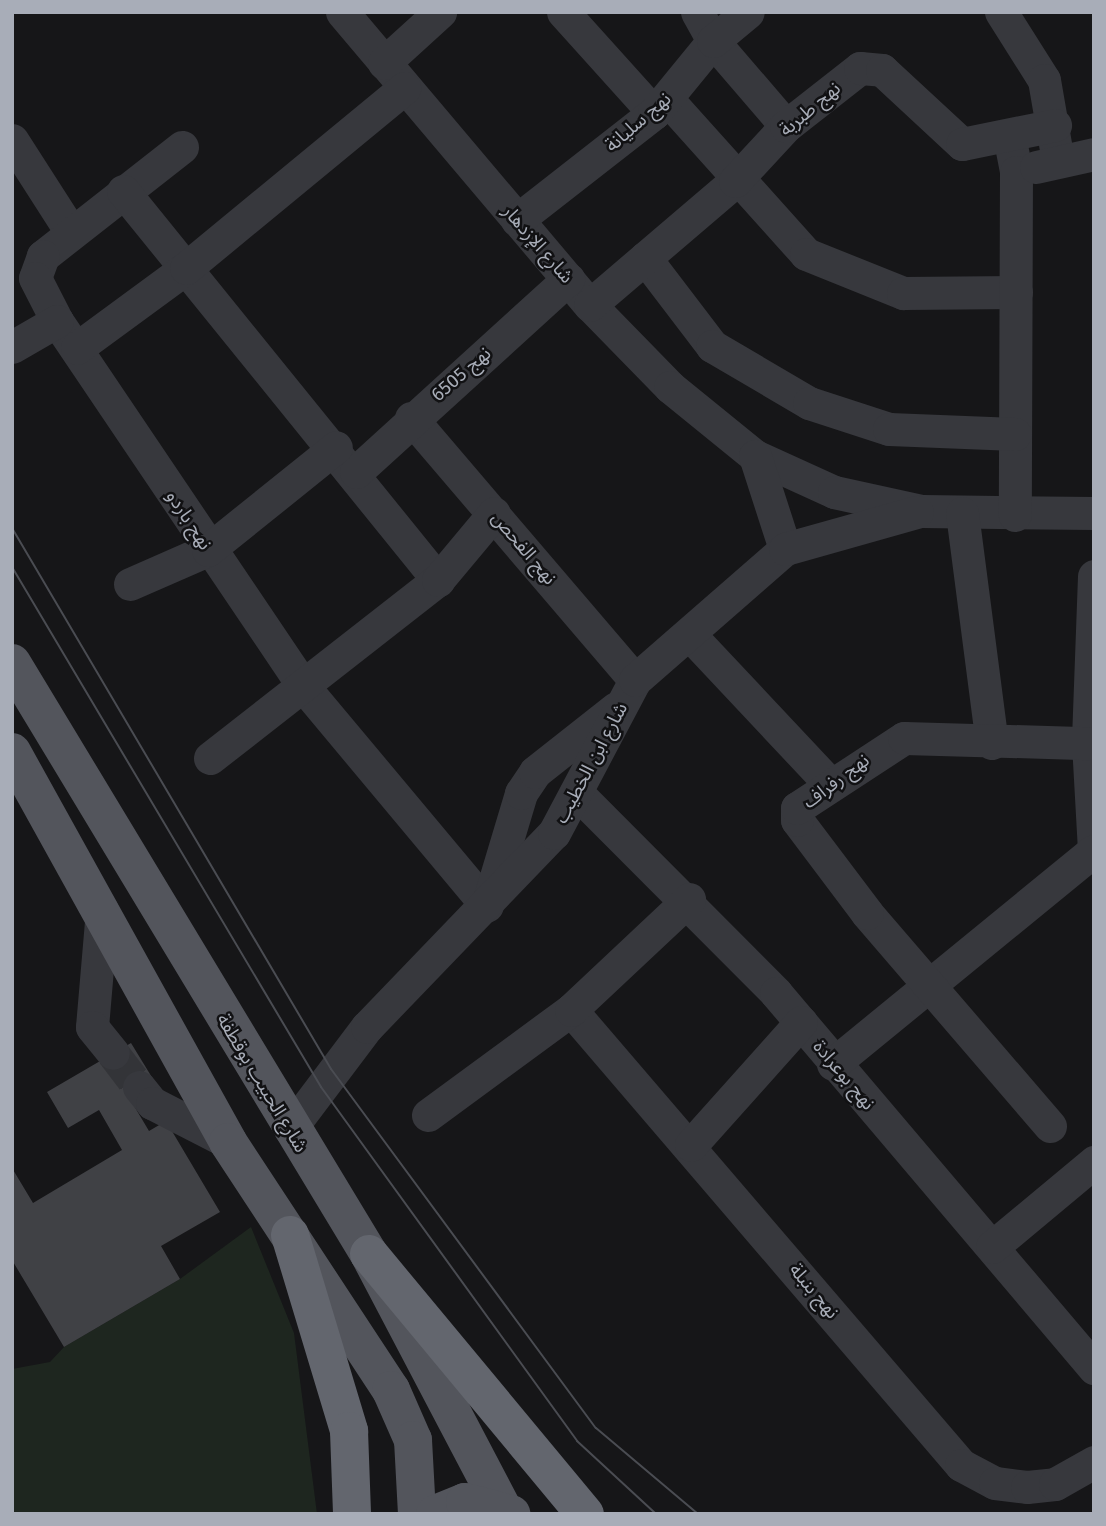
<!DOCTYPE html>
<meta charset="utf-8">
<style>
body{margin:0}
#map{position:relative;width:1106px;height:1526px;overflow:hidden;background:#161618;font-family:"Fira Sans","Noto Sans Arabic",sans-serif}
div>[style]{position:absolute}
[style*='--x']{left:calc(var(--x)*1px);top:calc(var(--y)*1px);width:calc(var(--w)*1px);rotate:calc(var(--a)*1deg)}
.green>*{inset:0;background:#1e261f}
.building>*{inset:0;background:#404145}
.minor-tunnel>*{height:33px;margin-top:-16.5px;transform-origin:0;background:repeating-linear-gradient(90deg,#333438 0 33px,transparent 0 50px)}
.minor>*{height:33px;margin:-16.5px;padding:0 16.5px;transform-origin:16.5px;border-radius:16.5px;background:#37383d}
.major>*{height:38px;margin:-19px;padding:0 19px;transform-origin:19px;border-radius:19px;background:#53555c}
.highway>*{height:38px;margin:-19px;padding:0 19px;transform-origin:19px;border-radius:19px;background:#63666e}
.tram>*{height:2px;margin:-1px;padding:0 1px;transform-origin:1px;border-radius:1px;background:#4a4c52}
span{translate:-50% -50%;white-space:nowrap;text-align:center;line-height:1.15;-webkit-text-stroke:5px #111113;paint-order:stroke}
.street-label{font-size:19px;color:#a8adb8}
.frame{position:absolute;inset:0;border:14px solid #a8adb8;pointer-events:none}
</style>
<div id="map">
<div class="green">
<div style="clip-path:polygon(251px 1227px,294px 1333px,317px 1514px,12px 1514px,12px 1369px,50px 1362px,64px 1347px,180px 1279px)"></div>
</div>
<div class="building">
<div style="clip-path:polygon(131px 1043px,153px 1079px,127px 1094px,149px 1131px,166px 1121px,220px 1212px,161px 1246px,180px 1279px,64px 1347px,12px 1260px,12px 1168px,33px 1203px,122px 1150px,99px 1110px,68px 1128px,47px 1092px)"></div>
</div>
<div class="minor-tunnel">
<div style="--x:113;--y:1053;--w:43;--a:52.6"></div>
</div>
<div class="minor">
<div style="--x:342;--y:12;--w:384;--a:49.8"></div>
<div style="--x:590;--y:305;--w:115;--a:45.7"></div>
<div style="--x:670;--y:387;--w:109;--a:39.1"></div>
<div style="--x:755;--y:456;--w:87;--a:24.5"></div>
<div style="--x:834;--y:492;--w:90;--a:12.2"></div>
<div style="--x:922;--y:511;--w:172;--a:0.7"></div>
<div style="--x:563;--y:12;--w:136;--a:48"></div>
<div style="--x:697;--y:12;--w:33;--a:61"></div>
<div style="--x:713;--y:41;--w:112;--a:49.3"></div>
<div style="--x:1001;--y:12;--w:80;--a:57.7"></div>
<div style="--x:1044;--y:80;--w:82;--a:80.2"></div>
<div style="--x:384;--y:63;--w:76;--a:-42.3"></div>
<div style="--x:667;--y:99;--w:208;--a:48.1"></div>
<div style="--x:806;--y:254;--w:105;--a:21.9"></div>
<div style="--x:903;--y:293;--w:113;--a:-0.5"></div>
<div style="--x:1009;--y:135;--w:38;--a:79"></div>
<div style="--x:1016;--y:172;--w:343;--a:90.2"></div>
<div style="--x:12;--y:140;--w:109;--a:57.3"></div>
<div style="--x:182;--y:147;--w:177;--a:141.9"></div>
<div style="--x:43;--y:256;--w:23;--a:110"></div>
<div style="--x:35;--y:278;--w:48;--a:62.9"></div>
<div style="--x:57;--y:321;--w:442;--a:56"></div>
<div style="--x:304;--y:687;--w:285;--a:50.1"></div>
<div style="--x:1036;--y:167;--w:59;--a:-12.6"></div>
<div style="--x:123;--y:191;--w:501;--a:51"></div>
<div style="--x:517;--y:220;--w:174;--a:-38"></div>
<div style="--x:654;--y:113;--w:93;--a:-50.7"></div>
<div style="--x:713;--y:41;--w:45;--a:-39.6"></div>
<div style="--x:645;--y:258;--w:111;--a:52.7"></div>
<div style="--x:712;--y:346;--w:113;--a:30.4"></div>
<div style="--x:809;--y:403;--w:84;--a:18"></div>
<div style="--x:889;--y:429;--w:126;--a:2.3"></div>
<div style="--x:590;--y:305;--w:191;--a:-40.5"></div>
<div style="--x:735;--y:181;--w:75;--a:-47.2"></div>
<div style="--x:786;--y:126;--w:94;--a:-38.1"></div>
<div style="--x:860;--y:68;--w:22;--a:5"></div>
<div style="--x:882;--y:70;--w:109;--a:42.8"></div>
<div style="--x:962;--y:144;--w:95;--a:-11.5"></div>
<div style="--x:12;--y:347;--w:52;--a:-30"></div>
<div style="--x:77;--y:348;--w:135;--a:-36.3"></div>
<div style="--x:186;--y:268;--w:283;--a:-39.5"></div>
<div style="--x:411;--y:418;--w:345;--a:49.5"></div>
<div style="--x:755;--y:456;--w:98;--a:72.1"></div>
<div style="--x:356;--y:472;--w:287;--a:-42.3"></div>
<div style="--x:962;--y:513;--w:232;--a:82.6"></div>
<div style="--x:1094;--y:576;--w:167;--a:92.1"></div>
<div style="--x:1088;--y:743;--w:109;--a:86.8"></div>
<div style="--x:130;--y:584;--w:85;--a:-23.6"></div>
<div style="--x:208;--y:550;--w:164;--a:-38.8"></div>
<div style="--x:691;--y:636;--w:202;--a:46.8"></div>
<div style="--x:210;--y:758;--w:289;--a:-38"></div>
<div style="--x:438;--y:580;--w:87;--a:-50.1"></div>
<div style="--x:579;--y:795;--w:279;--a:45.1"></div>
<div style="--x:776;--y:993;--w:492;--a:49.7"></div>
<div style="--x:489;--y:900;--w:112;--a:-73.3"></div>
<div style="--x:521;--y:793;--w:25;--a:-56"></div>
<div style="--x:535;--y:772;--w:103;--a:-38.3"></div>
<div style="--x:102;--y:910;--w:117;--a:94.9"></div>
<div style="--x:92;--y:1027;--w:33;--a:51"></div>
<div style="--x:571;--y:1010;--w:599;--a:49.4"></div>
<div style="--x:961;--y:1465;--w:38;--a:28"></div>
<div style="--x:995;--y:1483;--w:32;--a:7"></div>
<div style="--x:1027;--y:1487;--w:28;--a:-6"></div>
<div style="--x:1055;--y:1484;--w:45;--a:-29.4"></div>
<div style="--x:833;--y:1064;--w:336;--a:-39.3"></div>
<div style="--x:139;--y:1087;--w:21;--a:51"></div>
<div style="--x:152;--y:1103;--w:85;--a:27.2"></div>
<div style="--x:428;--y:1115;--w:177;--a:-36.3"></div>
<div style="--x:571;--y:1010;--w:162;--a:-43.2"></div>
<div style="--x:1050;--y:1126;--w:281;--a:-130.7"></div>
<div style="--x:867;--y:913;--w:116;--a:-127"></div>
<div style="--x:797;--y:820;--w:12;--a:-90"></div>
<div style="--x:797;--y:808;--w:128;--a:-33.2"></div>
<div style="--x:904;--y:738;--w:184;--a:1.6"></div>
<div style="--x:290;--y:1129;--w:128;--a:-53"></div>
<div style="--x:367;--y:1027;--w:269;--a:-46.1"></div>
<div style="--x:554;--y:833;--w:173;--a:-62.1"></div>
<div style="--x:635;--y:680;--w:199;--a:-41.1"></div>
<div style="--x:785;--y:549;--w:137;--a:-15.7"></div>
<div style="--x:691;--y:1145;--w:165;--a:-48.2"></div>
<div style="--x:992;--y:1247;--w:133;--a:-39.8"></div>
</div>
<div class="major">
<div style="--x:12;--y:663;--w:690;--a:58.87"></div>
<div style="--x:369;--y:1254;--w:288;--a:62.3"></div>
<div style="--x:12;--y:752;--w:446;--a:61"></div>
<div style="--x:228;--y:1142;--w:297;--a:56.7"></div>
<div style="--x:391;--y:1390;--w:55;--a:66.3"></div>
<div style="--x:413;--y:1440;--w:74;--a:86.9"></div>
<div style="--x:435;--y:1514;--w:32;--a:-22"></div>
<div style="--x:465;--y:1502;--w:48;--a:14.6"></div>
</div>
<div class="highway">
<div style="--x:290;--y:1235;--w:205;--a:73.2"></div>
<div style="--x:349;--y:1431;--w:83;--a:87.9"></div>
<div style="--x:369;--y:1254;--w:338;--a:50.3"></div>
</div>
<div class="tram">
<div style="--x:12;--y:528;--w:628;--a:59.47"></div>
<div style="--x:331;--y:1069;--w:446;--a:53.6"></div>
<div style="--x:596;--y:1428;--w:133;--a:40.1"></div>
<div style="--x:12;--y:567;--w:605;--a:59.28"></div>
<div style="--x:321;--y:1087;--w:437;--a:54.1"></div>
<div style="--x:577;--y:1441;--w:108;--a:42.7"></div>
</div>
<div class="street-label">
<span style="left:810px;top:109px;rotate:-40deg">نهج طبربة</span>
<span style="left:638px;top:122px;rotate:-41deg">نهج سليانة</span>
<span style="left:538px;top:244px;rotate:49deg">شارع الإزدهار</span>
<span style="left:461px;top:374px;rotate:-41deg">نهج 6505</span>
<span style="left:189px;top:520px;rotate:57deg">نهج باردو</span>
<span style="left:524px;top:548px;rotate:50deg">نهج الفحص</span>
<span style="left:591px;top:763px;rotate:-62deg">شارع ابن الخطيب</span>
<span style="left:836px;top:781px;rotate:-37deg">نهج رفراف</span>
<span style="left:844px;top:1075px;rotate:50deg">نهج بوعرادة</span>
<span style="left:262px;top:1083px;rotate:59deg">شارع الحبيب بوقطفة</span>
<span style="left:814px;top:1291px;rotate:50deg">نهج بنبلة</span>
</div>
<div class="frame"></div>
</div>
